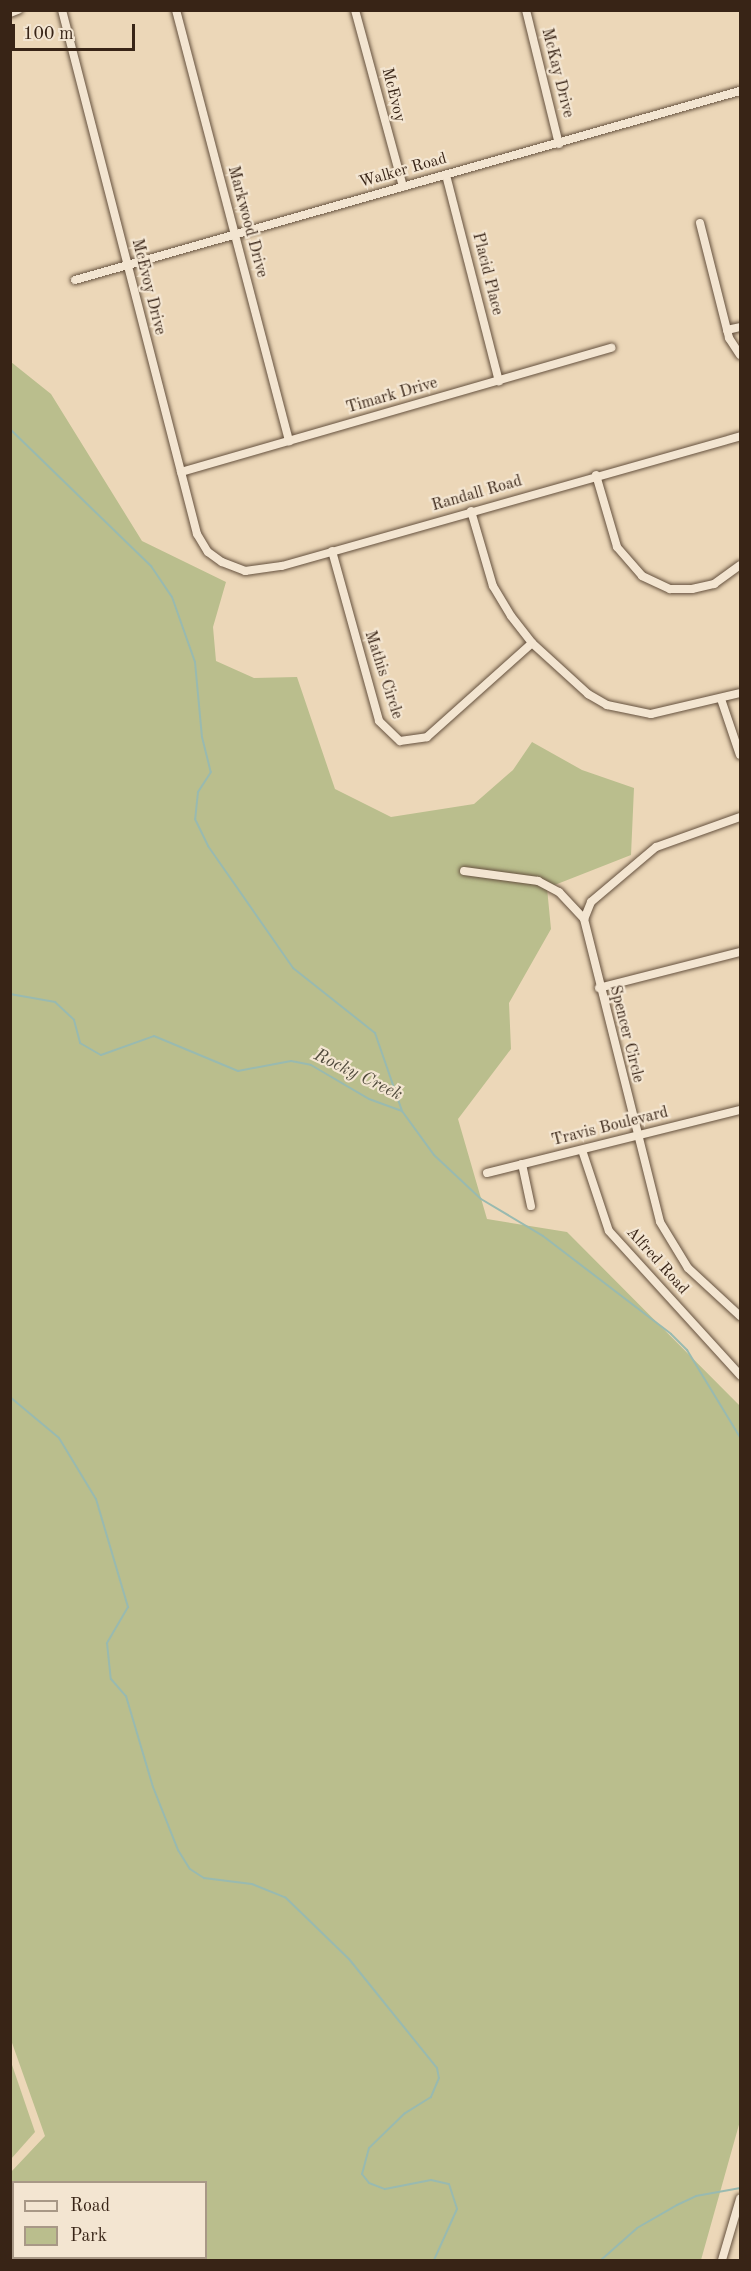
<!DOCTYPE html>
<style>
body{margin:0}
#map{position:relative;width:751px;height:2271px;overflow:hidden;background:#ecd7b8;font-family:"Old Standard TT",serif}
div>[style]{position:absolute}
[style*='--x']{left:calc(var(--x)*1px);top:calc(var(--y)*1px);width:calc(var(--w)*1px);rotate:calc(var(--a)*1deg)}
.green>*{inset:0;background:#babe8d}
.stream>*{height:2px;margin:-1px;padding:0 1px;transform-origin:1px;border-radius:1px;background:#99bab0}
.roads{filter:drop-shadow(0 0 2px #65513e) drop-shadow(0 0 2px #65513e)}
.minor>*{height:8px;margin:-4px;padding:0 4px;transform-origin:4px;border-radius:4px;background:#f3e5d1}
span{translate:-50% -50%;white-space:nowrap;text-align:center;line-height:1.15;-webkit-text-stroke:4.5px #f3e5d1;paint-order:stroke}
.street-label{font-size:16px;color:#382416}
.water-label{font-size:18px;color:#504a3c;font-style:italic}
.frame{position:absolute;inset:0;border:12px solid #382416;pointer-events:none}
.legend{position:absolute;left:12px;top:2181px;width:195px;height:78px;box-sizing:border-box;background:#f3e5d1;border:2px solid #a89886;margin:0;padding:8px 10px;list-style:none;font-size:18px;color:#382416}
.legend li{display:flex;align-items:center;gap:12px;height:30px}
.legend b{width:30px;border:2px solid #a89886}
.scale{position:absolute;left:12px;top:24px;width:123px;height:27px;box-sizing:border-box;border:3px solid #382416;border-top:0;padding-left:8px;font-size:18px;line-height:21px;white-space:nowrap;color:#382416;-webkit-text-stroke:4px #f3e5d1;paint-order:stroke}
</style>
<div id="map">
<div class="green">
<div style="clip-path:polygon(evenodd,11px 362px,51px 394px,142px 541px,226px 582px,213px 627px,216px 661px,254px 678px,297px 677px,335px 789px,391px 817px,474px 804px,513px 770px,532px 742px,582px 770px,634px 788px,631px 855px,547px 888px,551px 929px,509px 1003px,511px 1049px,458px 1119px,487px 1219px,567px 1232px,740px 1406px,740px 2121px,701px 2260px,11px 2260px,11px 2172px,45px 2136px,11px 2040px,11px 362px,14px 2182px,206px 2182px,206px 2258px,14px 2258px,14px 2182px)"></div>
<div style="clip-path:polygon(10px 2059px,35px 2132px,11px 2159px,10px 2159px)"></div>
</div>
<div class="stream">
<div style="--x:10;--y:429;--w:197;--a:44.2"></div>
<div style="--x:151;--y:566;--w:37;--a:56"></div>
<div style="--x:172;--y:597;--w:69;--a:70.5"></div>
<div style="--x:195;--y:662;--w:75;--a:84.7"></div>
<div style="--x:202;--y:737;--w:36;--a:76"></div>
<div style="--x:211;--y:772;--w:24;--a:123"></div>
<div style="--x:198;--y:792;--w:27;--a:96"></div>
<div style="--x:195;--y:819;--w:30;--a:64"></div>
<div style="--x:208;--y:846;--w:149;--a:55.1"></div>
<div style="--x:293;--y:968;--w:105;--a:38.4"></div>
<div style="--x:375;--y:1033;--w:83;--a:70.9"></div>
<div style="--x:402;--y:1111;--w:54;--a:54"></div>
<div style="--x:434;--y:1155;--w:64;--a:43.1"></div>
<div style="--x:481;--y:1199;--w:72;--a:30.8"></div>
<div style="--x:543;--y:1236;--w:161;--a:37.4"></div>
<div style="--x:671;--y:1334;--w:23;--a:45"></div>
<div style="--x:687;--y:1350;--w:102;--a:58.7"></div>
<div style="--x:10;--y:994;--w:46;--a:10.1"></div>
<div style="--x:55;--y:1002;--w:26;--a:43"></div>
<div style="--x:74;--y:1020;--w:24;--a:75"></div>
<div style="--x:80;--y:1043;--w:24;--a:30"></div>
<div style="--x:101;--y:1055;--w:56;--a:-19.7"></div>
<div style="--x:154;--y:1036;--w:91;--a:22.6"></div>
<div style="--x:238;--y:1071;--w:54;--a:-10.7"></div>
<div style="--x:291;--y:1061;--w:20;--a:11"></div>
<div style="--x:311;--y:1065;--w:67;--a:30.4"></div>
<div style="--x:369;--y:1099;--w:35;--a:20"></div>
<div style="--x:10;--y:1397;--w:64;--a:39.9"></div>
<div style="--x:59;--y:1438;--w:71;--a:58.8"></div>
<div style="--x:96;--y:1499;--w:113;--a:73.5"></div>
<div style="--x:128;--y:1607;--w:42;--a:120.3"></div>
<div style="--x:107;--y:1643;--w:36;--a:84"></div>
<div style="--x:111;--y:1679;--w:23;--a:49"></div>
<div style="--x:126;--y:1696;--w:95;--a:73.5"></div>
<div style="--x:153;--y:1787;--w:68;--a:68.4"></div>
<div style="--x:178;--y:1850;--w:22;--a:58"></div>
<div style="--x:190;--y:1869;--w:17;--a:33"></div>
<div style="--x:204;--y:1878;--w:48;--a:7.1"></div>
<div style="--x:252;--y:1884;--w:35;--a:22"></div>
<div style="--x:285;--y:1897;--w:89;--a:44.1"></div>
<div style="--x:349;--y:1959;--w:140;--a:51.1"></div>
<div style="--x:437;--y:2068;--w:10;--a:79"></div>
<div style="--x:439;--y:2078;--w:21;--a:113"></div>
<div style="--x:431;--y:2097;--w:31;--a:148"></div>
<div style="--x:405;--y:2113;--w:50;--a:135.8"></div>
<div style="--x:369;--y:2148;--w:27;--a:105"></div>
<div style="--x:362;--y:2174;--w:11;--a:52"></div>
<div style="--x:369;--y:2183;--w:17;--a:21"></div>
<div style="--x:385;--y:2189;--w:47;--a:-11.1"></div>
<div style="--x:431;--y:2180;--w:18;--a:13"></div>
<div style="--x:449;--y:2184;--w:26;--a:72"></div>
<div style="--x:457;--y:2209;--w:56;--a:114.3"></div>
<div style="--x:601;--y:2260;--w:48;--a:-41.6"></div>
<div style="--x:637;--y:2228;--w:46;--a:-29.9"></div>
<div style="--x:677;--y:2205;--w:21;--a:-25"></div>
<div style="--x:696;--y:2196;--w:45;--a:-10.3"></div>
</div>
<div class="roads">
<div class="minor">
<div style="--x:62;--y:10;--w:541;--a:75.55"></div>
<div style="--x:197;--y:534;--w:21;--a:59"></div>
<div style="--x:208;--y:552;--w:17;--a:36"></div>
<div style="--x:222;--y:562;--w:25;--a:21"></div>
<div style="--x:245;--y:571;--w:37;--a:-8"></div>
<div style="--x:282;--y:566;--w:476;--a:-15.8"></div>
<div style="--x:176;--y:10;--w:446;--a:75.3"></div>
<div style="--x:355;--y:10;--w:183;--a:74.8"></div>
<div style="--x:526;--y:10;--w:138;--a:76.2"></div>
<div style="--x:10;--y:13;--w:9;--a:-21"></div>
<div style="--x:446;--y:175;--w:213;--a:75.6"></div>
<div style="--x:700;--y:223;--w:119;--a:75.8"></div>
<div style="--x:729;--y:338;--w:20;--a:57"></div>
<div style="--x:75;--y:280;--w:691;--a:-15.87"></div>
<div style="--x:727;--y:330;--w:13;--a:-13"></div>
<div style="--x:181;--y:472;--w:448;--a:-16.1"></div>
<div style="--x:596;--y:475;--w:75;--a:73.7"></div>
<div style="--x:617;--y:547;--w:38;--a:49"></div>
<div style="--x:642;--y:576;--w:31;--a:25"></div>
<div style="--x:670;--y:589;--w:22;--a:0"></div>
<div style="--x:692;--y:589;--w:23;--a:-13"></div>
<div style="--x:714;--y:584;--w:32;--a:-36"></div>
<div style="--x:471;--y:511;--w:78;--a:73.7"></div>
<div style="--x:493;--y:586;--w:35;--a:59"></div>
<div style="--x:511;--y:616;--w:34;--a:52"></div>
<div style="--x:532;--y:643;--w:76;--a:42.3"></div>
<div style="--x:588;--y:694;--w:22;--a:30"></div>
<div style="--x:607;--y:705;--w:45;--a:11.6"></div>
<div style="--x:651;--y:714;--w:91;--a:-13.3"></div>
<div style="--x:332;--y:551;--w:176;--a:74.5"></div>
<div style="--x:379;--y:721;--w:29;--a:44"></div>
<div style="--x:400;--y:741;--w:27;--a:-8"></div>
<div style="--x:427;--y:737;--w:141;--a:-41.8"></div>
<div style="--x:721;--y:699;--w:59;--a:71.3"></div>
<div style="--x:740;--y:817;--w:89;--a:160.3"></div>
<div style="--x:656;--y:847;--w:85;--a:139.8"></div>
<div style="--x:591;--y:902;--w:18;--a:112"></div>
<div style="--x:584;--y:919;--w:312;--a:75.9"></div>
<div style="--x:660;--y:1222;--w:54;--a:58.7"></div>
<div style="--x:688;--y:1268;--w:71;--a:42.7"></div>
<div style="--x:464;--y:871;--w:75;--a:7.7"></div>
<div style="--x:538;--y:881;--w:24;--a:28"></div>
<div style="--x:559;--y:892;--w:37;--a:47"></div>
<div style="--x:599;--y:988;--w:146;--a:-14.3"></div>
<div style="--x:582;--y:1150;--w:85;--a:71.6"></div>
<div style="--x:609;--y:1231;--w:195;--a:47.7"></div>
<div style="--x:522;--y:1164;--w:43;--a:77.9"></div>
<div style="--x:487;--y:1173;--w:261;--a:-14"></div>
<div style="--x:722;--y:2260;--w:64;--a:-73.6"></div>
</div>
</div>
<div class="street-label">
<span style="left:557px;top:73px;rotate:76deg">McKay Drive</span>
<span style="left:393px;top:95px;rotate:76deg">McEvoy</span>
<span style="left:403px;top:171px;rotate:-16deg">Walker Road</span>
<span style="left:247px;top:222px;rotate:75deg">Markwood Drive</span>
<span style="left:487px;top:274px;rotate:76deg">Placid Place</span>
<span style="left:148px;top:287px;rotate:76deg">McEvoy Drive</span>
<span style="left:392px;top:396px;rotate:-16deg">Timark Drive</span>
<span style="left:477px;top:494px;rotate:-16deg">Randall Road</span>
<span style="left:383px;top:675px;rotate:72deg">Mathis Circle</span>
<span style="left:626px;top:1034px;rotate:76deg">Spencer Circle</span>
<span style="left:610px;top:1127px;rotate:-14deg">Travis Boulevard</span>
<span style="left:657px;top:1261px;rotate:48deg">Alfred Road</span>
</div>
<div class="water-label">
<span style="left:358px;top:1075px;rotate:26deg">Rocky Creek</span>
</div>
<div class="frame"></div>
<ul class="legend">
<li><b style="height:8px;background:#f3e5d1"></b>Road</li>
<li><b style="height:16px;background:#babe8d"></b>Park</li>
</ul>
<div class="scale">100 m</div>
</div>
